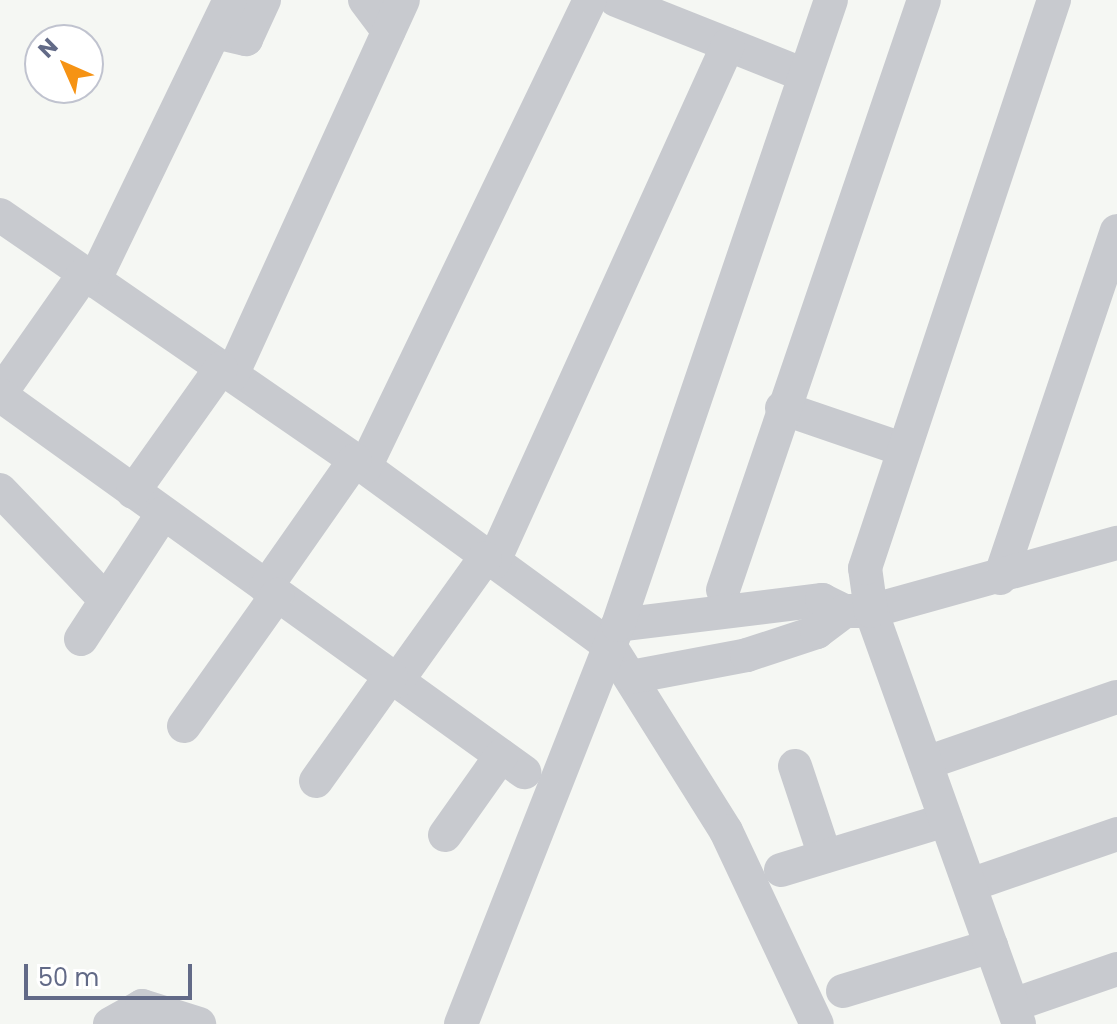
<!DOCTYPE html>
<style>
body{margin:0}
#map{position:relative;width:1117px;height:1024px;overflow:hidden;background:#f5f7f3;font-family:Poppins,sans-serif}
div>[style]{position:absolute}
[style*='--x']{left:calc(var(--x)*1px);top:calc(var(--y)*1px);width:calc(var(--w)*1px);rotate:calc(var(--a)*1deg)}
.minor>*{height:34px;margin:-17px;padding:0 17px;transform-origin:17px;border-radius:17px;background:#c8cacf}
span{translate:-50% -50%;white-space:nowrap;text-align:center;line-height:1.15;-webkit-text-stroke:8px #fff;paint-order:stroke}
.north{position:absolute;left:24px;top:24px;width:80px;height:80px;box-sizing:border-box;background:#fff;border:2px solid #c0c3cf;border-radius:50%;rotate:315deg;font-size:22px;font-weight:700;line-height:32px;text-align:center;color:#626a87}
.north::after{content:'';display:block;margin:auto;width:28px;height:36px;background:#f69314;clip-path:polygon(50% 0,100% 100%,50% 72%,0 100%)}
.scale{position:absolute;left:24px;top:964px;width:168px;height:36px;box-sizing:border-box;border:4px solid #626a87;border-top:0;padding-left:10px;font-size:24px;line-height:28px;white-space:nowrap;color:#626a87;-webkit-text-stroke:6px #fff;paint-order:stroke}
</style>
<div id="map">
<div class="minor">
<div style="--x:365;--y:0;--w:39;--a:53"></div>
<div style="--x:616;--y:0;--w:202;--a:21.7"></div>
<div style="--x:215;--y:32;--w:32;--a:13"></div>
<div style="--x:246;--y:39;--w:43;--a:-65.2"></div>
<div style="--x:0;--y:215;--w:431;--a:34.6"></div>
<div style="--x:355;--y:460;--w:316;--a:36.1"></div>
<div style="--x:610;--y:646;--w:218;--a:57.9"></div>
<div style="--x:726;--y:831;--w:213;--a:64.8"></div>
<div style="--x:94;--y:281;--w:312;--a:-64.2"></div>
<div style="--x:232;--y:375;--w:412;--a:-65.5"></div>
<div style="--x:0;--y:394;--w:146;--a:-55"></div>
<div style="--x:0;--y:395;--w:646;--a:35.73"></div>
<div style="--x:782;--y:408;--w:127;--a:18.9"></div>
<div style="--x:365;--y:467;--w:518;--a:-64.28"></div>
<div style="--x:0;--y:490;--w:153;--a:46.1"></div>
<div style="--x:133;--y:492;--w:152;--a:-54.6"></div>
<div style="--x:493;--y:563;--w:569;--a:-65.6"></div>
<div style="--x:1000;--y:578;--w:366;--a:-71.4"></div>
<div style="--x:266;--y:587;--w:155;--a:-55"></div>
<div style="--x:723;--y:590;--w:623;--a:-71.19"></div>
<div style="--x:618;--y:625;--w:206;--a:-7"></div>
<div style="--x:822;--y:600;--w:25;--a:26"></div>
<div style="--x:845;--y:611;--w:26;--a:0"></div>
<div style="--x:871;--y:611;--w:255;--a:-15.5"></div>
<div style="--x:81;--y:639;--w:150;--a:-56.9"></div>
<div style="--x:631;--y:677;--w:118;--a:-10.7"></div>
<div style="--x:747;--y:655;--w:74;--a:-18.2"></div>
<div style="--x:817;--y:632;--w:35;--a:-37"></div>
<div style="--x:397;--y:681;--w:151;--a:-54.4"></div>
<div style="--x:184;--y:726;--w:161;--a:-54.6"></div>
<div style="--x:926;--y:763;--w:202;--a:-19.1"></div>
<div style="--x:795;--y:766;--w:95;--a:71.6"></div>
<div style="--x:316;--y:781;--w:129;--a:-54.5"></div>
<div style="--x:445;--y:835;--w:97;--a:-54.7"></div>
<div style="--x:781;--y:870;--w:172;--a:-16.9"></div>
<div style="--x:970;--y:885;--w:156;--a:-19.1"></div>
<div style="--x:843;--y:991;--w:155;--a:-16.9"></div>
<div style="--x:1013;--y:1005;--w:110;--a:-19.1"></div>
<div style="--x:110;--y:1024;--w:37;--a:-29"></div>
<div style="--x:142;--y:1006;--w:60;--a:17.5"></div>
<div style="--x:461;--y:1024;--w:429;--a:-68.5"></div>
<div style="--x:618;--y:625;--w:660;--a:-71.18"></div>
<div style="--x:1019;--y:1024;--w:439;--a:-109.7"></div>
<div style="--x:871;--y:611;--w:43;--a:-97.9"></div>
<div style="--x:865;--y:568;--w:599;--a:-71.6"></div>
</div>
<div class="north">N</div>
<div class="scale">50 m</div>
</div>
